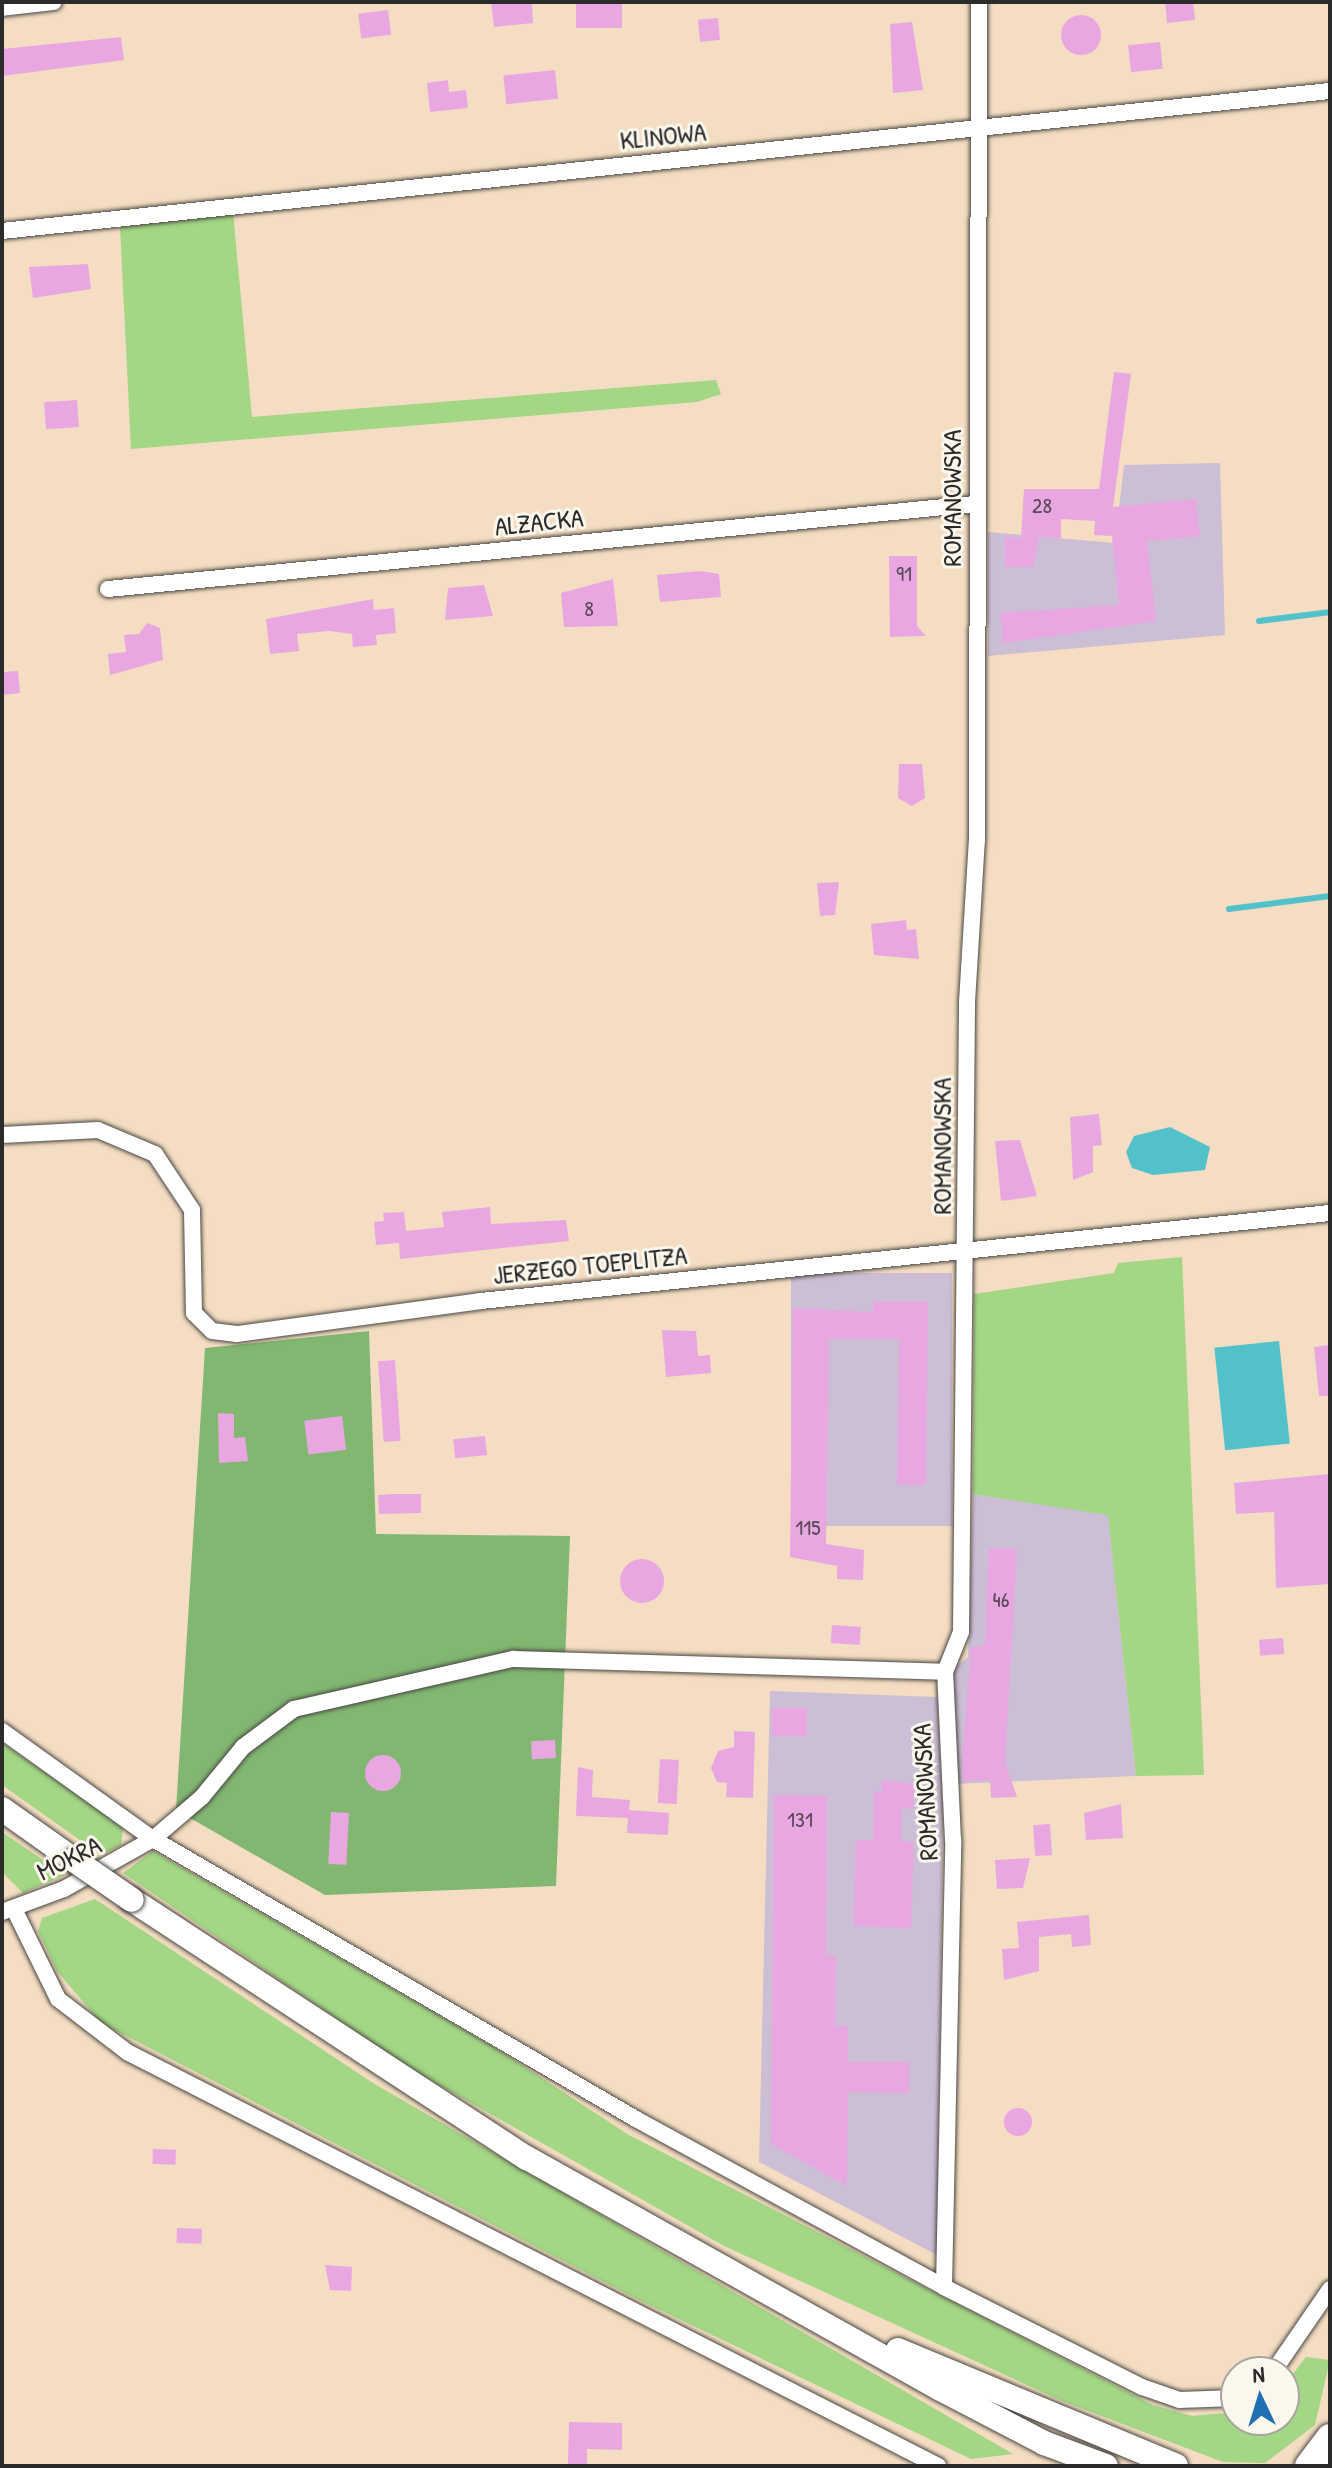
<!DOCTYPE html>
<style>
body{margin:0}
#map{position:relative;width:1332px;height:2468px;overflow:hidden;background:#f4ddc2;font-family:"Patrick Hand",sans-serif}
div>[style]{position:absolute}
[style*='--x']{left:calc(var(--x)*1px);top:calc(var(--y)*1px);width:calc(var(--w)*1px);rotate:calc(var(--a)*1deg)}
.industrial>*{inset:0;background:#ccbed4;transform-origin:0 0}
.green>*{inset:0;background:#a3d685}
.forest>*{inset:0;background:#82b772}
.water>*{inset:0;background:#53c1ca;transform-origin:0 0}
.stream>*{height:6px;margin:-3px;padding:0 3px;transform-origin:3px;border-radius:3px;background:#53c1ca}
.building>*{inset:0;background:#e9a7e1;transform-origin:0 0}
.round{border-radius:50%}
.roads{filter:drop-shadow(0 0 2px #494642) drop-shadow(0 0 2px #494642)}
.minor>*{height:16px;margin:-8px;padding:0 8px;transform-origin:8px;border-radius:8px;background:#fff}
.primary>*{height:24px;margin:-12px;padding:0 12px;transform-origin:12px;border-radius:12px;background:#fff}
.motorway>*{height:28px;margin:-14px;padding:0 14px;transform-origin:14px;border-radius:14px;background:#fff}
.bridges{filter:drop-shadow(0 0 2px #494642) drop-shadow(0 0 2px #494642)}
.primary-bridge>*{height:24px;margin:-12px;padding:0 12px;transform-origin:12px;border-radius:12px;background:#fff}
span{translate:-50% -50%;white-space:nowrap;text-align:center;line-height:1.15;-webkit-text-stroke:6px #fbf7ec;paint-order:stroke}
.number-label{font-size:22px;color:#5a4a58}
.number-label span{-webkit-text-stroke-width:0}
.street-label{font-size:26px;color:#2b2b2b}
.frame{position:absolute;inset:0;border:4px solid #2b2b2b;pointer-events:none}
.north{position:absolute;left:1220px;top:2356px;width:80px;height:80px;box-sizing:border-box;background:#fbf7ec;border:2px solid #a8a59f;border-radius:50%;rotate:356deg;font-size:22px;font-weight:700;line-height:32px;text-align:center;color:#2b2b2b}
.north::after{content:'';display:block;margin:auto;width:28px;height:36px;background:#1f6fb2;clip-path:polygon(50% 0,100% 100%,50% 72%,0 100%)}
</style>
<div id="map">
<div class="industrial">
<div style="clip-path:polygon(1220px 463px,1225px 635px,988px 656px,988px 532px,1115px 543px,1124px 465px)"></div>
<div style="left:952px;top:1273px;width:253px;height:161px;rotate:90deg"></div>
<div style="clip-path:polygon(973px 1494px,1108px 1514px,1136px 1776px,952px 1784px,951px 1683px,954px 1668px,968px 1657px)"></div>
<div style="clip-path:polygon(770px 1691px,937px 1697px,943px 1810px,937px 2255px,759px 2162px)"></div>
</div>
<div class="green">
<div style="clip-path:polygon(233px 212px,252px 417px,716px 380px,721px 394px,697px 402px,131px 449px,120px 227px)"></div>
<div style="clip-path:polygon(1182px 1257px,1204px 1775px,1136px 1776px,1108px 1515px,973px 1494px,974px 1294px,1114px 1273px,1118px 1263px)"></div>
<div style="clip-path:polygon(2px 1743px,123px 1826px,121px 1845px,101px 1855px,2px 1785px)"></div>
<div style="clip-path:polygon(2px 1832px,65px 1875px,23px 1893px,2px 1872px)"></div>
<div style="clip-path:polygon(153px 1851px,499px 2050px,629px 2135px,1153px 2405px,1192px 2416px,1236px 2412px,1236px 2420px,1284px 2420px,1284px 2385px,1306px 2357px,1330px 2360px,1315px 2425px,1265px 2463px,1223px 2462px,1062px 2401px,724px 2246px,411px 2069px,123px 1873px)"></div>
<div style="clip-path:polygon(95px 1899px,373px 2083px,1013px 2454px,971px 2459px,639px 2300px,101px 2023px,57px 1971px,38px 1931px,42px 1918px)"></div>
</div>
<div class="forest">
<div style="clip-path:polygon(369px 1331px,376px 1534px,570px 1536px,556px 1886px,325px 1895px,176px 1810px,205px 1348px)"></div>
</div>
<div class="water">
<div style="clip-path:polygon(1170px 1127px,1210px 1147px,1205px 1170px,1153px 1175px,1132px 1168px,1126px 1152px,1134px 1136px)"></div>
<div style="left:1279px;top:1341px;width:103px;height:65px;rotate:84deg"></div>
</div>
<div class="stream">
<div style="--x:1259;--y:621;--w:72;--a:-7.2"></div>
<div style="--x:1229;--y:909;--w:102;--a:-7.3"></div>
</div>
<div class="building">
<div style="clip-path:polygon(491px 2px,532px 2px,533px 23px,494px 27px)"></div>
<div style="left:576px;top:2px;width:46px;height:26px"></div>
<div style="clip-path:polygon(1165px 2px,1193px 2px,1195px 20px,1167px 23px)"></div>
<div style="left:388px;top:10px;width:25px;height:30px;rotate:83deg"></div>
<div class="round" style="left:1061px;top:15px;width:40px;height:40px"></div>
<div style="left:718px;top:18px;width:22px;height:20px;rotate:85deg"></div>
<div style="clip-path:polygon(912px 22px,923px 90px,893px 93px,890px 24px)"></div>
<div style="clip-path:polygon(121px 37px,124px 60px,2px 76px,2px 49px)"></div>
<div style="left:1160px;top:42px;width:27px;height:32px;rotate:84deg"></div>
<div style="left:555px;top:70px;width:29px;height:52px;rotate:84deg"></div>
<div style="clip-path:polygon(448px 80px,449px 92px,466px 90px,468px 108px,430px 112px,427px 83px)"></div>
<div style="clip-path:polygon(88px 264px,91px 289px,33px 298px,29px 267px)"></div>
<div style="clip-path:polygon(1114px 372px,1131px 374px,1113px 507px,1196px 499px,1200px 536px,1147px 541px,1156px 621px,1003px 643px,1000px 613px,1119px 605px,1112px 536px,1094px 535px,1095px 521px,1061px 519px,1061px 538px,1039px 537px,1033px 567px,1005px 567px,1005px 537px,1021px 538px,1024px 489px,1099px 489px)"></div>
<div style="left:77px;top:400px;width:27px;height:33px;rotate:86deg"></div>
<div style="clip-path:polygon(889px 556px,917px 556px,917px 626px,926px 636px,890px 637px)"></div>
<div style="clip-path:polygon(700px 571px,719px 574px,721px 597px,660px 602px,657px 575px)"></div>
<div style="clip-path:polygon(613px 579px,618px 626px,564px 627px,561px 593px)"></div>
<div style="clip-path:polygon(484px 585px,493px 616px,445px 620px,448px 588px)"></div>
<div style="clip-path:polygon(373px 599px,374px 610px,394px 608px,396px 633px,376px 635px,377px 645px,353px 647px,352px 634px,329px 631px,297px 634px,299px 651px,270px 654px,266px 619px)"></div>
<div style="clip-path:polygon(147px 623px,160px 628px,163px 660px,110px 675px,108px 654px,126px 652px,124px 635px,139px 634px)"></div>
<div style="clip-path:polygon(18px 671px,20px 693px,2px 695px,2px 672px)"></div>
<div style="clip-path:polygon(899px 764px,922px 764px,925px 798px,912px 806px,898px 798px)"></div>
<div style="clip-path:polygon(839px 882px,835px 915px,820px 916px,817px 883px)"></div>
<div style="clip-path:polygon(906px 920px,907px 930px,916px 929px,919px 959px,874px 955px,871px 924px)"></div>
<div style="clip-path:polygon(1099px 1114px,1102px 1145px,1093px 1146px,1093px 1172px,1073px 1180px,1070px 1117px)"></div>
<div style="clip-path:polygon(1020px 1140px,1037px 1196px,1001px 1201px,995px 1141px)"></div>
<div style="clip-path:polygon(490px 1207px,491px 1224px,566px 1220px,569px 1241px,400px 1259px,399px 1243px,376px 1245px,374px 1222px,384px 1221px,383px 1213px,404px 1212px,406px 1231px,444px 1227px,442px 1212px)"></div>
<div style="clip-path:polygon(873px 1302px,928px 1302px,926px 1485px,897px 1485px,899px 1339px,829px 1339px,826px 1544px,864px 1550px,863px 1580px,837px 1579px,837px 1566px,790px 1557px,793px 1308px,873px 1312px)"></div>
<div style="clip-path:polygon(662px 1330px,696px 1331px,698px 1356px,710px 1355px,711px 1373px,666px 1377px)"></div>
<div style="clip-path:polygon(1329px 1345px,1330px 1396px,1319px 1396px,1314px 1347px)"></div>
<div style="left:395px;top:1360px;width:81px;height:17px;rotate:86deg"></div>
<div style="clip-path:polygon(218px 1413px,234px 1414px,234px 1438px,245px 1437px,248px 1461px,219px 1463px)"></div>
<div style="left:342px;top:1416px;width:34px;height:38px;rotate:83deg"></div>
<div style="left:485px;top:1436px;width:19px;height:32px;rotate:84deg"></div>
<div style="clip-path:polygon(1330px 1474px,1330px 1584px,1276px 1588px,1274px 1512px,1236px 1514px,1234px 1483px)"></div>
<div style="clip-path:polygon(393px 1494px,421px 1494px,421px 1513px,379px 1514px,378px 1495px)"></div>
<div style="clip-path:polygon(989px 1548px,1017px 1549px,1005px 1762px,1017px 1797px,991px 1798px,990px 1780px,963px 1781px,962px 1764px,971px 1647px,985px 1646px)"></div>
<div class="round" style="left:620px;top:1559px;width:44px;height:44px"></div>
<div style="left:832px;top:1625px;width:29px;height:18px;rotate:4deg"></div>
<div style="left:1283px;top:1638px;width:16px;height:24px;rotate:86deg"></div>
<div style="left:772px;top:1708px;width:35px;height:28px"></div>
<div style="clip-path:polygon(734px 1731px,755px 1732px,753px 1798px,726px 1797px,727px 1783px,717px 1782px,711px 1768px,718px 1751px,734px 1747px)"></div>
<div style="left:555px;top:1740px;width:18px;height:24px;rotate:87deg"></div>
<div class="round" style="left:365px;top:1755px;width:36px;height:36px"></div>
<div style="left:660px;top:1759px;width:19px;height:44px;rotate:3deg"></div>
<div style="clip-path:polygon(578px 1767px,593px 1770px,592px 1797px,630px 1800px,629px 1810px,669px 1813px,668px 1835px,627px 1833px,628px 1818px,576px 1816px)"></div>
<div style="clip-path:polygon(882px 1780px,914px 1784px,913px 1809px,902px 1808px,901px 1841px,914px 1842px,911px 1928px,854px 1926px,856px 1840px,873px 1840px,874px 1791px,882px 1791px)"></div>
<div style="clip-path:polygon(774px 1795px,827px 1796px,826px 1955px,836px 1956px,835px 2026px,848px 2026px,848px 2062px,909px 2062px,909px 2093px,848px 2092px,847px 2186px,771px 2144px)"></div>
<div style="clip-path:polygon(1121px 1804px,1123px 1838px,1086px 1840px,1084px 1813px)"></div>
<div style="left:331px;top:1812px;width:18px;height:52px;rotate:3deg"></div>
<div style="left:1050px;top:1824px;width:31px;height:17px;rotate:86deg"></div>
<div style="clip-path:polygon(1030px 1858px,1023px 1888px,997px 1889px,995px 1860px)"></div>
<div style="clip-path:polygon(1089px 1915px,1091px 1945px,1072px 1947px,1071px 1934px,1039px 1937px,1039px 1971px,1004px 1980px,1002px 1949px,1019px 1948px,1017px 1922px)"></div>
<div class="round" style="left:1004px;top:2108px;width:28px;height:28px"></div>
<div style="left:153px;top:2149px;width:23px;height:15px;rotate:2deg"></div>
<div style="left:177px;top:2228px;width:25px;height:15px;rotate:2deg"></div>
<div style="clip-path:polygon(325px 2265px,352px 2267px,351px 2291px,330px 2290px)"></div>
<div style="clip-path:polygon(569px 2422px,622px 2423px,622px 2450px,587px 2449px,587px 2466px,568px 2465px)"></div>
</div>
<div class="roads">
<div class="minor">
<div style="--x:2;--y:8;--w:52;--a:-6.6"></div>
<div style="--x:2;--y:231;--w:1335;--a:-6.02"></div>
<div style="--x:108;--y:589;--w:871;--a:-5.6"></div>
<div style="--x:2;--y:1135;--w:96;--a:-3"></div>
<div style="--x:98;--y:1130;--w:62;--a:22.8"></div>
<div style="--x:155;--y:1154;--w:67;--a:56.5"></div>
<div style="--x:192;--y:1210;--w:103;--a:88.9"></div>
<div style="--x:194;--y:1313;--w:25;--a:45"></div>
<div style="--x:212;--y:1331;--w:25;--a:7"></div>
<div style="--x:237;--y:1334;--w:246;--a:-7.7"></div>
<div style="--x:481;--y:1301;--w:854;--a:-5.92"></div>
<div style="--x:2;--y:1731;--w:186;--a:35.6"></div>
<div style="--x:153;--y:1839;--w:558;--a:30.1"></div>
<div style="--x:636;--y:2119;--w:351;--a:28.6"></div>
<div style="--x:944;--y:2287;--w:222;--a:26.8"></div>
<div style="--x:1142;--y:2387;--w:39;--a:19"></div>
<div style="--x:1179;--y:2400;--w:57;--a:-2"></div>
<div style="--x:14;--y:1909;--w:100;--a:63.9"></div>
<div style="--x:58;--y:1999;--w:87;--a:37.5"></div>
<div style="--x:127;--y:2052;--w:911;--a:27.04"></div>
<div style="--x:2;--y:1912;--w:66;--a:-20.4"></div>
<div style="--x:64;--y:1889;--w:102;--a:-29.3"></div>
<div style="--x:153;--y:1839;--w:65;--a:-40.6"></div>
<div style="--x:202;--y:1797;--w:65;--a:-50.6"></div>
<div style="--x:243;--y:1747;--w:64;--a:-36.7"></div>
<div style="--x:294;--y:1709;--w:225;--a:-12.9"></div>
<div style="--x:513;--y:1659;--w:432;--a:1.7"></div>
<div style="--x:944;--y:2287;--w:447;--a:-88.8"></div>
<div style="--x:953;--y:1840;--w:168;--a:-92.7"></div>
<div style="--x:945;--y:1672;--w:43;--a:-68.2"></div>
<div style="--x:961;--y:1632;--w:630;--a:-89.45"></div>
<div style="--x:967;--y:1002;--w:162;--a:-86.5"></div>
<div style="--x:977;--y:840;--w:838;--a:-89.86"></div>
<div style="--x:1273;--y:2372;--w:101;--a:-55.5"></div>
</div>
<div class="primary">
<div style="--x:2;--y:1809;--w:88;--a:35.3"></div>
<div style="--x:132;--y:1900;--w:472;--a:33.2"></div>
<div style="--x:527;--y:2158;--w:472;--a:29.2"></div>
<div style="--x:939;--y:2388;--w:119;--a:27.6"></div>
<div style="--x:1044;--y:2443;--w:66;--a:20.4"></div>
<div style="--x:898;--y:2350;--w:301;--a:22.6"></div>
</div>
<div class="motorway">
<div style="--x:1309;--y:2466;--w:35;--a:-53"></div>
</div>
</div>
<div class="bridges">
<div class="primary-bridge">
<div style="--x:74;--y:1860;--w:70;--a:34.6"></div>
</div>
</div>
<div class="number-label">
<span style="left:1042px;top:506px">28</span>
<span style="left:904px;top:574px">91</span>
<span style="left:589px;top:609px">8</span>
<span style="left:808px;top:1528px">115</span>
<span style="left:1001px;top:1600px">46</span>
<span style="left:800px;top:1820px">131</span>
</div>
<div class="street-label">
<span style="left:663px;top:136px;rotate:-6deg">KLINOWA</span>
<span style="left:952px;top:498px;rotate:-90deg">ROMANOWSKA</span>
<span style="left:539px;top:522px;rotate:-6deg">ALZACKA</span>
<span style="left:942px;top:1146px;rotate:-90deg">ROMANOWSKA</span>
<span style="left:590px;top:1265px;rotate:-6deg">JERZEGO TOEPLITZA</span>
<span style="left:925px;top:1792px;rotate:-93deg">ROMANOWSKA</span>
<span style="left:69px;top:1858px;rotate:-26deg">MOKRA</span>
</div>
<div class="frame"></div>
<div class="north">N</div>
</div>
